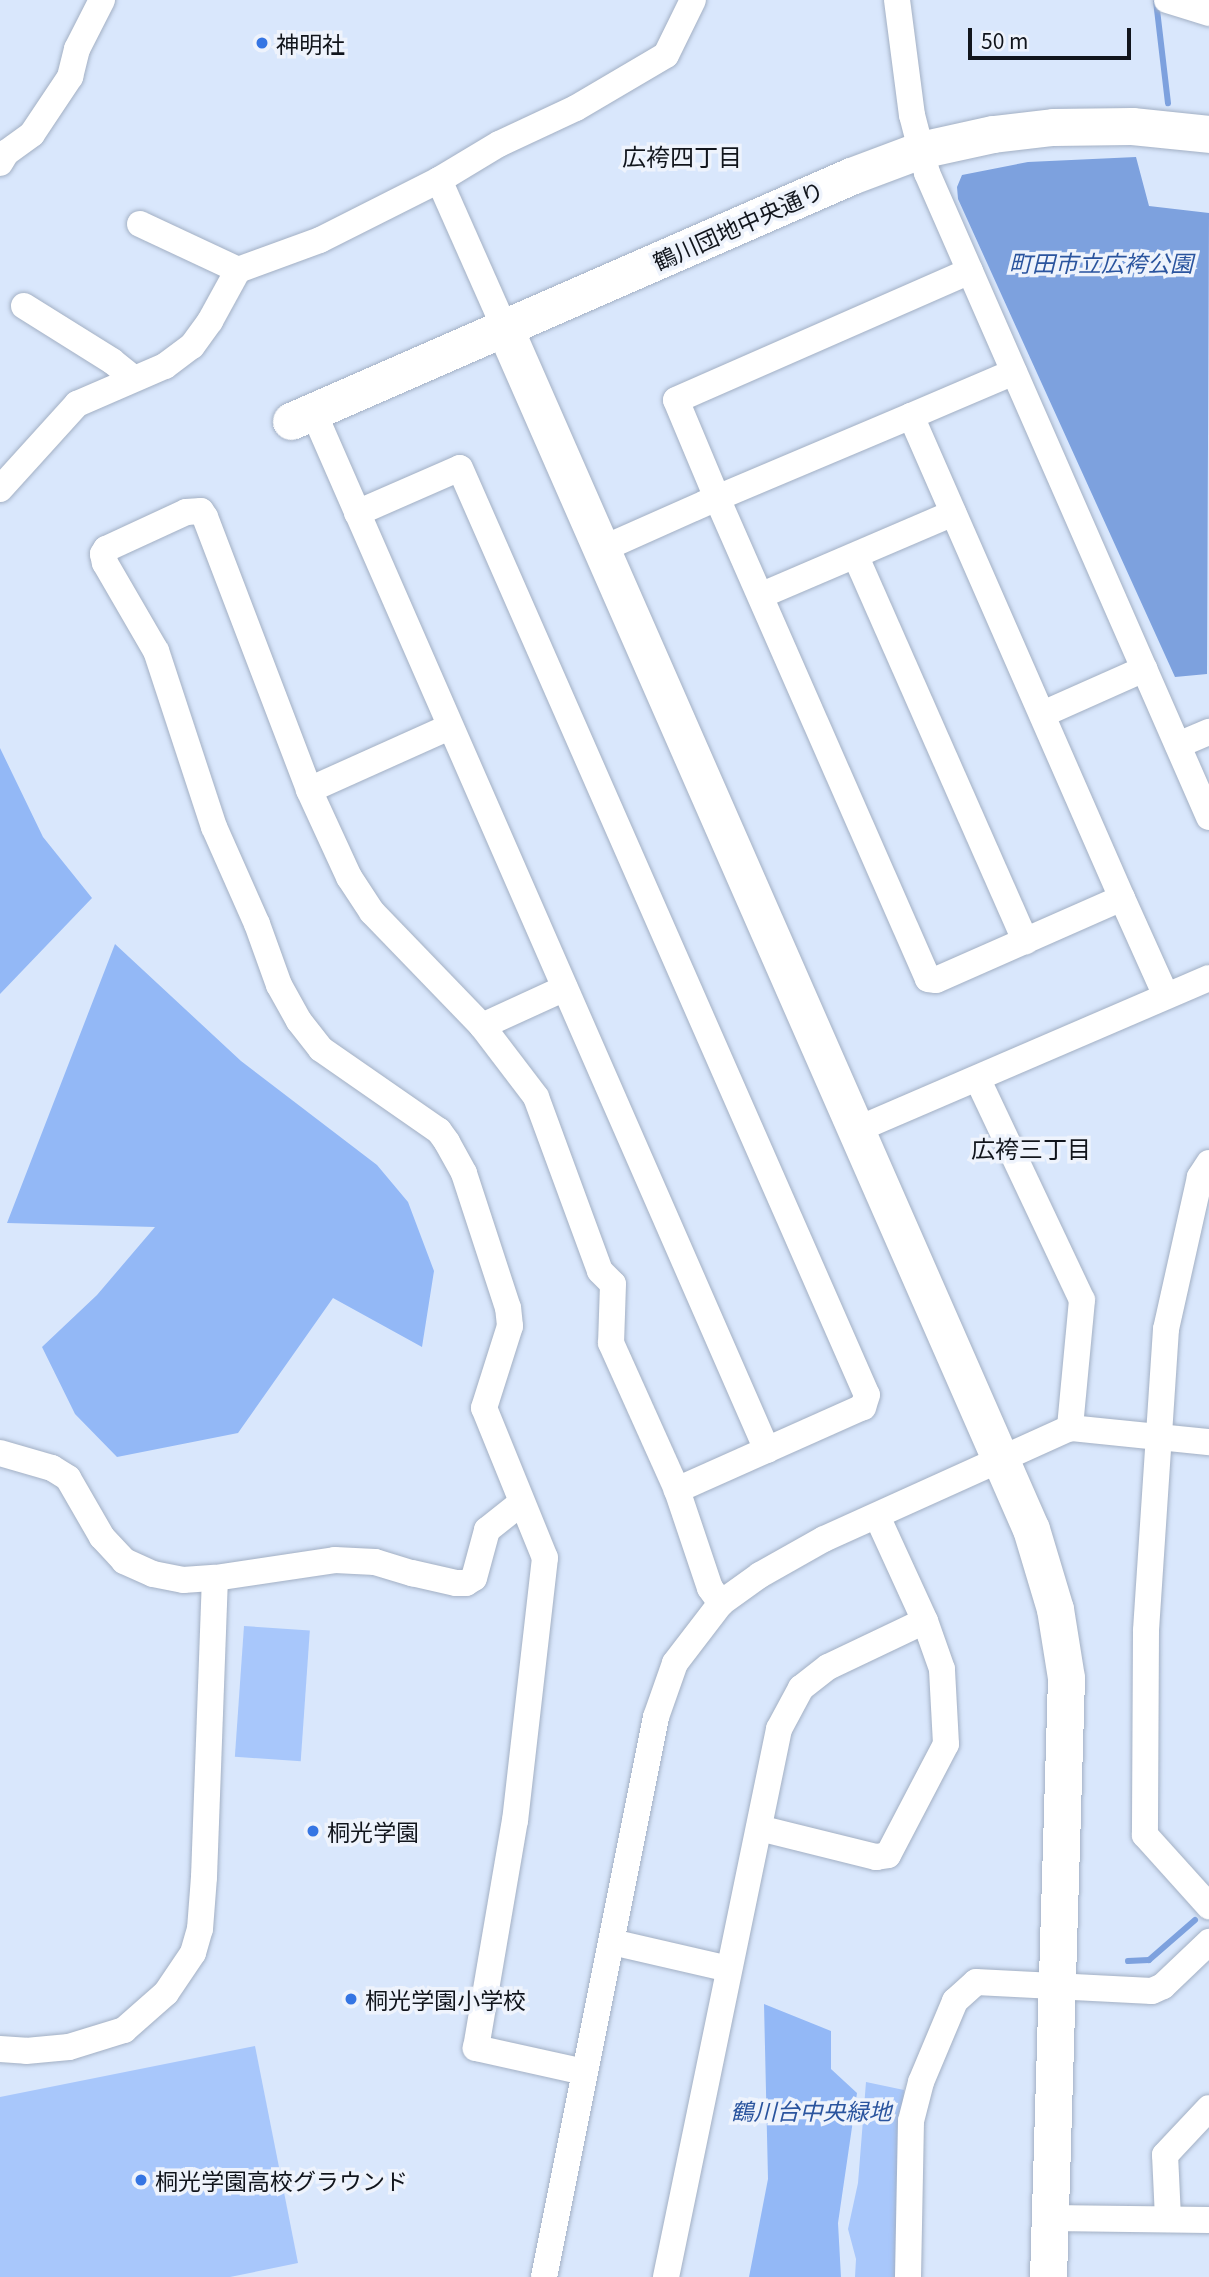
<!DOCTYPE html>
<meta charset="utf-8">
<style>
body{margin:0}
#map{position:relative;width:1209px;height:2277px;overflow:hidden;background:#d9e7fc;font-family:Georgia,"Noto Sans JP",serif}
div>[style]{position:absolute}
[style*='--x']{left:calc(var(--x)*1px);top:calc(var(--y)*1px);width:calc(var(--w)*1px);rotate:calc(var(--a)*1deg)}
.green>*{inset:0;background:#a8c7fb;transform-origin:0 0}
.forest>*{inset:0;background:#93b8f6}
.water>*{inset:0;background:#7da1de}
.stream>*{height:6px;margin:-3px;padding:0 3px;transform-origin:3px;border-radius:3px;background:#7da1de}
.roads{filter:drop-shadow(0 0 2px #a3b0c4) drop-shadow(0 0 2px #a3b0c4)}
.street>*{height:26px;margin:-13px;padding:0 13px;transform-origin:13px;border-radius:13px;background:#fff}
.secondary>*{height:37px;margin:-18.5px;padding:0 18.5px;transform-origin:18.5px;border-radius:18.5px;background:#fff}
.dots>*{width:19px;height:19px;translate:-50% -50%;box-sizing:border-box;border:4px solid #eef3fc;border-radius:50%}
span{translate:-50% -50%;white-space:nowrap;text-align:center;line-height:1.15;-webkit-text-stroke:7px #eef3fc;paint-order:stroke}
.poi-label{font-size:23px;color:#11151c}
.left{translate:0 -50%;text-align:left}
.street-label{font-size:23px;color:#11151c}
.park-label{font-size:23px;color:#2a549e;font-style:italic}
.neighbourhood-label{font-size:24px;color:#11151c}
.scale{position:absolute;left:968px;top:28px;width:163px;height:32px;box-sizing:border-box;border:4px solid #11151c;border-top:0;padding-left:9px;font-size:21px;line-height:24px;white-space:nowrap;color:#11151c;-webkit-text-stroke:5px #eef3fc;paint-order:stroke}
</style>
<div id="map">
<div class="green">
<div style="left:244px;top:1626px;width:66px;height:131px;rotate:4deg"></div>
<div style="clip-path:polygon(255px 2046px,298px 2263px,230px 2277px,0 2277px,0 2097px)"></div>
<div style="clip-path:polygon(866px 2082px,904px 2090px,896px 2277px,855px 2277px,856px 2259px,848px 2229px,858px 2183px)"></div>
</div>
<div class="forest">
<div style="clip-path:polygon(0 748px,43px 837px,92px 898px,0 994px)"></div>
<div style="clip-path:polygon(115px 944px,241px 1061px,377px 1165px,408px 1202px,434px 1271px,422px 1347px,333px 1298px,238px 1433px,117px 1457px,75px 1414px,42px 1347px,97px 1295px,155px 1227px,7px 1223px)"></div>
<div style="clip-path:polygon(764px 2004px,831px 2031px,831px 2069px,857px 2093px,838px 2223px,841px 2277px,749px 2277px,768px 2179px)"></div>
</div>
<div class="water">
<div style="clip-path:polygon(1136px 157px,1149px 206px,1209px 213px,1207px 674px,1175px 677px,958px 199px,957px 187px,962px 175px,1028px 162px)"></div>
</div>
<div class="stream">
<div style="--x:1156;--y:1;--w:103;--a:83.3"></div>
<div style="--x:1128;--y:1961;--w:21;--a:-3"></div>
<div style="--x:1149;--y:1960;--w:61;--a:-41"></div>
</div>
<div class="roads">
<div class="street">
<div style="--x:897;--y:0;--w:116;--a:82.6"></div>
<div style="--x:912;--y:115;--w:60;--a:75.5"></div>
<div style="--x:927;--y:173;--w:703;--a:66.35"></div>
<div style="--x:1167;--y:0;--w:44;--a:17.2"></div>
<div style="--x:0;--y:163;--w:12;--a:-59"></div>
<div style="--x:6;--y:153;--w:32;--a:-36"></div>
<div style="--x:32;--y:134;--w:69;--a:-56.3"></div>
<div style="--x:70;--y:77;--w:29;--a:-76"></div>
<div style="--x:77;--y:49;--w:55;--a:-63"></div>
<div style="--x:439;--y:180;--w:161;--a:66.1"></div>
<div style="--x:140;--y:224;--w:108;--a:25.1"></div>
<div style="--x:238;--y:270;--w:87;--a:-20.1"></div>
<div style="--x:320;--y:240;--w:133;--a:-26.8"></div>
<div style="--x:439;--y:180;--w:70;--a:-31"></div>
<div style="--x:499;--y:144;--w:85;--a:-25.1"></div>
<div style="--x:576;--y:108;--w:104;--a:-30.5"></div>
<div style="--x:666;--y:55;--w:61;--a:-63.9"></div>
<div style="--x:24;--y:306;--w:104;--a:32"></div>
<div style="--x:112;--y:361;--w:28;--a:39"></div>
<div style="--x:1014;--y:372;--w:112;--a:156.9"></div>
<div style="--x:911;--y:416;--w:526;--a:66.36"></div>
<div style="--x:313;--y:411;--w:1134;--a:66.4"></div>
<div style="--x:911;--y:416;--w:211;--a:157.1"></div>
<div style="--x:717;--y:498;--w:106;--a:-112.7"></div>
<div style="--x:676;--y:400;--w:321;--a:-23.7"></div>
<div style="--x:0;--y:489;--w:115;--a:-47.8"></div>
<div style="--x:77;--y:404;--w:96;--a:-23.4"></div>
<div style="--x:165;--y:366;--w:34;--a:-37"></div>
<div style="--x:192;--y:346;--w:31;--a:-54"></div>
<div style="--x:210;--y:321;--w:58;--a:-61.2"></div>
<div style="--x:357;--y:513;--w:112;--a:-23.6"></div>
<div style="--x:460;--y:468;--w:1012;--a:66.3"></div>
<div style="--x:867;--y:1395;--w:13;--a:108"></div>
<div style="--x:863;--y:1407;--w:204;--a:156"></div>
<div style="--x:600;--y:550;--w:128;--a:-24"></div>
<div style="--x:717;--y:498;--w:525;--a:66.31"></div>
<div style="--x:928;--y:979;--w:8;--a:7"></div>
<div style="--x:936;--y:980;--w:203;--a:-23.8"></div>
<div style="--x:1122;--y:898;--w:107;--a:65.8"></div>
<div style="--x:856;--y:557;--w:420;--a:66.2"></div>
<div style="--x:762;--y:595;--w:208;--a:-23.2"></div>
<div style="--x:1043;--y:714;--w:111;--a:-24"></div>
<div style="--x:1178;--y:745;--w:34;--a:-23"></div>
<div style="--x:309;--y:790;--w:154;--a:-24.2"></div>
<div style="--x:482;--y:1026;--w:91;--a:-24.6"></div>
<div style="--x:978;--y:1080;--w:243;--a:64.7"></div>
<div style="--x:1082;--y:1300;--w:129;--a:95.4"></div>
<div style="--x:856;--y:1130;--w:384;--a:-23.3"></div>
<div style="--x:1209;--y:1163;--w:17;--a:123"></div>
<div style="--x:1200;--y:1177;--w:156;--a:102.6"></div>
<div style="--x:1166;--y:1329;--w:303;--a:93.8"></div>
<div style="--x:1146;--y:1631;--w:204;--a:90.3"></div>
<div style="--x:1145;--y:1835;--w:96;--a:48"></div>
<div style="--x:0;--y:1453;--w:54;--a:16.1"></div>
<div style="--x:52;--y:1468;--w:19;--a:32"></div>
<div style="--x:68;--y:1478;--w:68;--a:60"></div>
<div style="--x:102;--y:1537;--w:33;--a:47"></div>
<div style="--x:124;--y:1561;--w:32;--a:24"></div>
<div style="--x:153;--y:1574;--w:31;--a:11"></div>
<div style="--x:183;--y:1580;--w:32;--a:-4"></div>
<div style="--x:215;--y:1578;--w:121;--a:-8.5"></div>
<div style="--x:335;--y:1560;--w:40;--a:2.9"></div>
<div style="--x:375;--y:1562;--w:39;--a:17"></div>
<div style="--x:412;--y:1573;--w:45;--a:12.8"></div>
<div style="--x:456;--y:1583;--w:10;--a:0"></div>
<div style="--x:466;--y:1583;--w:9;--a:-32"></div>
<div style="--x:474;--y:1578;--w:50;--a:-74.8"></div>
<div style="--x:487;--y:1530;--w:43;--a:-38.5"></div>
<div style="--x:759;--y:1828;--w:121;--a:13.9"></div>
<div style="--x:876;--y:1857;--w:12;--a:-9"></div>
<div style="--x:888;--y:1855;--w:125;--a:-62.4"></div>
<div style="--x:946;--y:1744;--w:75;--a:-93.1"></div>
<div style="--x:942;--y:1669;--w:51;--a:-109.5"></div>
<div style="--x:925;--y:1621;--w:115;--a:-114.6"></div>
<div style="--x:612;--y:1942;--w:120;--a:13"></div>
<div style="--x:0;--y:2049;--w:26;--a:4"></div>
<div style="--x:26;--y:2051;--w:43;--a:-5.3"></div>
<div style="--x:69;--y:2047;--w:58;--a:-17.2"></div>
<div style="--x:124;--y:2030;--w:56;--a:-41.4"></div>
<div style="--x:166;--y:1993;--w:48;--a:-56"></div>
<div style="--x:193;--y:1953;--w:25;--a:-74"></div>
<div style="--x:200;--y:1929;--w:52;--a:-85.6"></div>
<div style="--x:204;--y:1877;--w:299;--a:-87.9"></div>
<div style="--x:584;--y:2072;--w:111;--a:-167.5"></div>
<div style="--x:476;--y:2048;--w:230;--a:-80.3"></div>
<div style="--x:515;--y:1821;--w:265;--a:-83.5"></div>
<div style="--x:545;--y:1558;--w:162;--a:-112.1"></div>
<div style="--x:484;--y:1408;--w:86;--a:-72.4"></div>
<div style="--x:510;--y:1326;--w:18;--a:-96"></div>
<div style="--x:508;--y:1308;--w:142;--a:-108.1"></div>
<div style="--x:464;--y:1173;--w:35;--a:-119"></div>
<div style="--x:447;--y:1142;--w:14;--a:-126"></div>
<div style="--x:439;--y:1131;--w:144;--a:-145.2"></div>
<div style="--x:321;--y:1049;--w:36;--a:-128"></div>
<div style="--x:299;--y:1021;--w:41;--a:-119.1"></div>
<div style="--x:279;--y:985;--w:65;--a:-109.8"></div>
<div style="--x:257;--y:924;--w:106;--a:-113.9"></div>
<div style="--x:214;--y:827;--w:185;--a:-108.2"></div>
<div style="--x:156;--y:651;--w:102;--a:-120.1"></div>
<div style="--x:105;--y:563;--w:9;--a:-103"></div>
<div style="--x:103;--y:554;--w:6;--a:-59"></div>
<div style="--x:106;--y:549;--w:88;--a:-24.8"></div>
<div style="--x:186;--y:512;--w:15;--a:-4"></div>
<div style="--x:201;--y:511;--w:7;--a:56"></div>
<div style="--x:205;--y:517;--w:292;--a:69.1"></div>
<div style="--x:309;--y:790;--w:96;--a:65.3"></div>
<div style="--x:349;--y:877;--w:42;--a:56.7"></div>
<div style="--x:372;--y:912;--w:158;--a:46"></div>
<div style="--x:482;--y:1026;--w:89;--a:52.7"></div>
<div style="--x:536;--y:1097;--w:185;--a:69.8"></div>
<div style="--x:600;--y:1271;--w:18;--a:45"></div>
<div style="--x:613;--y:1284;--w:59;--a:91.9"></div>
<div style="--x:611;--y:1343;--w:161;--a:65.8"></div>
<div style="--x:677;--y:1490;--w:103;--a:71.4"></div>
<div style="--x:710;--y:1588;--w:19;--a:54"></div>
<div style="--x:1050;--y:2218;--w:159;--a:0.7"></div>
<div style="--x:1168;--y:2218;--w:63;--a:-92.7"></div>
<div style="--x:1165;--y:2155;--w:64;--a:-46.9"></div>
<div style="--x:544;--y:2277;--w:571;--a:-78.69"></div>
<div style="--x:656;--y:1717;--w:57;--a:-70.6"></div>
<div style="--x:675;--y:1663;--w:76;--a:-52.5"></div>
<div style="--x:721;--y:1603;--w:48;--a:-35.7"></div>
<div style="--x:760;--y:1575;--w:73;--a:-29.4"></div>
<div style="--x:824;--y:1539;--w:270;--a:-24.3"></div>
<div style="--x:1070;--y:1428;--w:140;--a:5.8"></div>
<div style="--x:666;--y:2277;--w:560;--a:-78.35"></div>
<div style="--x:779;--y:1729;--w:47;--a:-61.8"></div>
<div style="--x:801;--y:1688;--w:34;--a:-38"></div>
<div style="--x:828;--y:1667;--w:107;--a:-25.4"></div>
<div style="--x:908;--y:2277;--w:156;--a:-88.9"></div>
<div style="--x:911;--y:2121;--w:40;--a:-75.6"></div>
<div style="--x:921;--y:2082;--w:88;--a:-67.2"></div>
<div style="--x:955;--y:2001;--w:28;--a:-42"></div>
<div style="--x:976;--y:1982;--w:176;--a:2.9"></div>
<div style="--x:1152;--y:1991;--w:12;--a:-24"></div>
<div style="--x:1163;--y:1986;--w:64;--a:-43.7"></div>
</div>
<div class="secondary">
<div style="--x:504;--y:327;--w:1312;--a:66.33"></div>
<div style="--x:1031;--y:1529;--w:84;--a:73.3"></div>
<div style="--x:1055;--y:1609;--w:70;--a:80.9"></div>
<div style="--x:1066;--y:1678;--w:599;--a:91.72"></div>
<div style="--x:291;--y:421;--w:611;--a:-23.63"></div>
<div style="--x:851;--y:176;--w:74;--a:-20.6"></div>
<div style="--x:920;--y:150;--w:75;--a:-12.4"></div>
<div style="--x:993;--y:134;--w:60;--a:-6.7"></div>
<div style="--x:1053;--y:127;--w:79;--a:-0.7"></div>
<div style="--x:1132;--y:126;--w:77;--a:5.9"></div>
</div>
</div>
<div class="dots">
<div style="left:262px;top:43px;background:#3575e3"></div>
<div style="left:313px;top:1831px;background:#3575e3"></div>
<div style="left:351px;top:1999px;background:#3575e3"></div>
<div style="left:141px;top:2180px;background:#3575e3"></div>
</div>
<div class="poi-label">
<span class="left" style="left:276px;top:43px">神明社</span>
<span class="left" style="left:327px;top:1831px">桐光学園</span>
<span class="left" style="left:365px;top:1999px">桐光学園小学校</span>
<span class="left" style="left:155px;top:2180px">桐光学園高校グラウンド</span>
</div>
<div class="street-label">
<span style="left:738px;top:225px;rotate:-24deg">鶴川団地中央通り</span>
</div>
<div class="park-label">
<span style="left:1101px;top:262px">町田市立広袴公園</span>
<span style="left:811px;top:2110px">鶴川台中央緑地</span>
</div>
<div class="neighbourhood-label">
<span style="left:682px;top:156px">広袴四丁目</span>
<span style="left:1031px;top:1148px">広袴三丁目</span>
</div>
<div class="scale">50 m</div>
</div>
